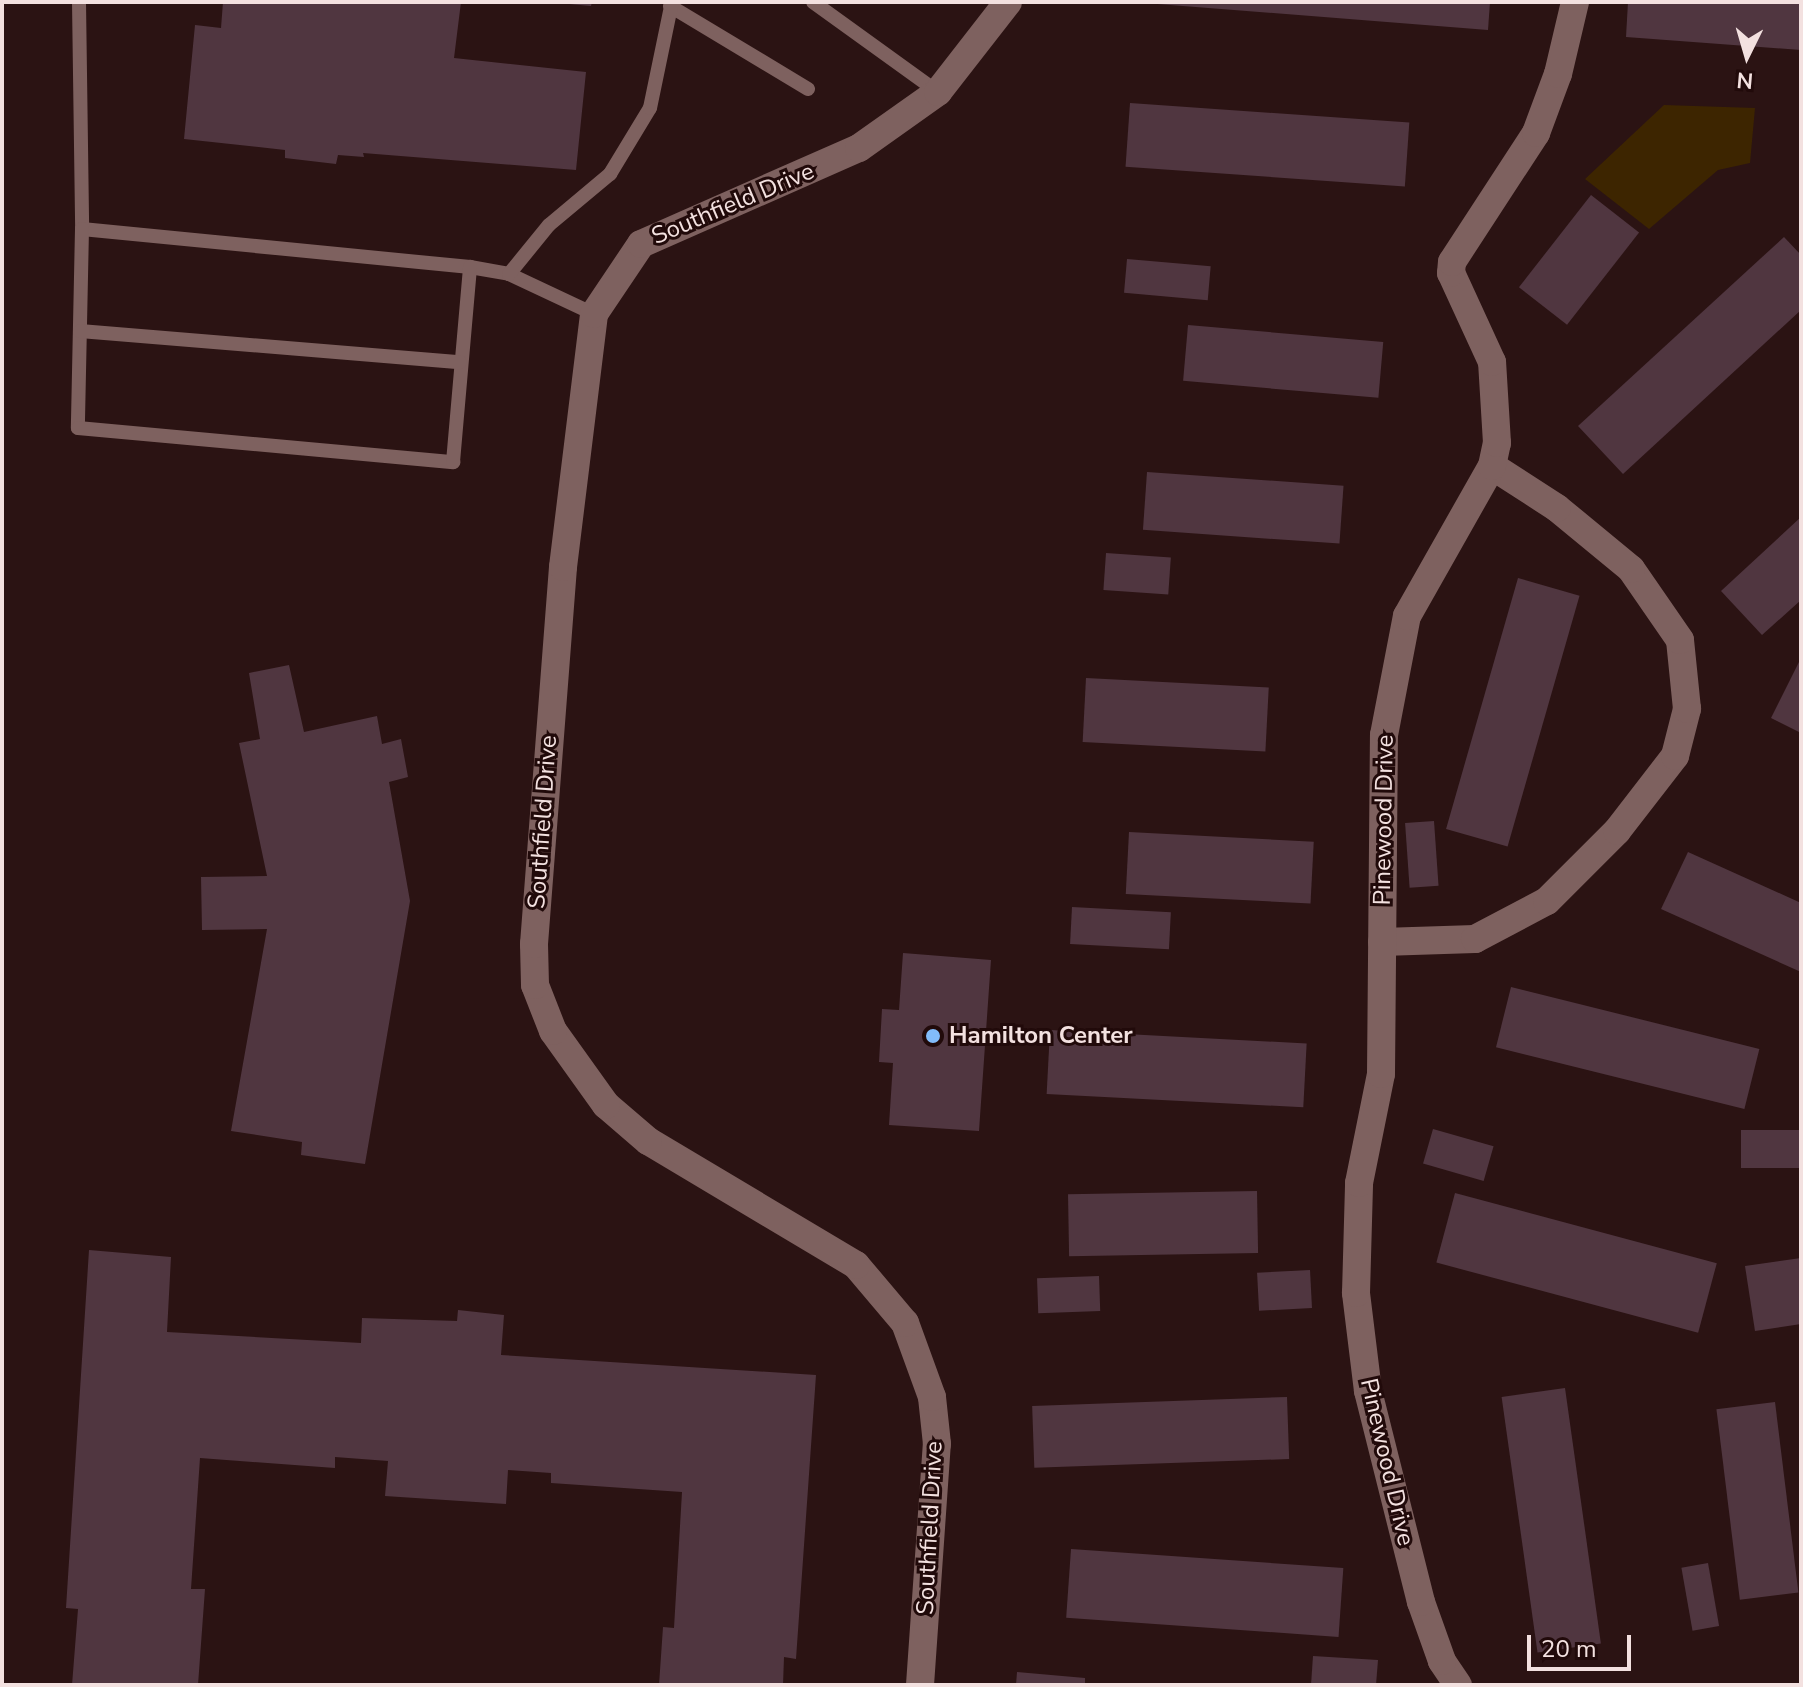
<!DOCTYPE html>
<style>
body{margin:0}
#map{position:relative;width:1803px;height:1687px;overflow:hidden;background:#2b1313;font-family:"Nunito Sans",sans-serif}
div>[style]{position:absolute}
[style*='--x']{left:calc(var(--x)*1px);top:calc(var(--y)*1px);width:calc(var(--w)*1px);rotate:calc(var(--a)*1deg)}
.green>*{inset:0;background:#3d2500}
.building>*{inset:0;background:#503640;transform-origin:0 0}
.service>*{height:14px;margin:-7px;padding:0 7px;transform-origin:7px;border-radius:7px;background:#7e615f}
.minor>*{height:28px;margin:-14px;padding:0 14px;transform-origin:14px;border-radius:14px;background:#7e615f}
.dots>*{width:22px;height:22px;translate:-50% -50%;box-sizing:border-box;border:4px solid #210a0a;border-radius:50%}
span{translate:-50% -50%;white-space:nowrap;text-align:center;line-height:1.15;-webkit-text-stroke:6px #210a0a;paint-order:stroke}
.street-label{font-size:24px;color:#f3e1e0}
.poi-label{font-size:24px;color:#f3e1e0;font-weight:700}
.left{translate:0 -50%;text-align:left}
.frame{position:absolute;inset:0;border:4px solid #f3e1e0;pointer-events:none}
.north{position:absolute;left:1707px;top:16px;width:80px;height:80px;-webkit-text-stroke:6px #210a0a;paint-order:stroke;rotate:185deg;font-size:22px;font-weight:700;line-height:32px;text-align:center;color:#f3e1e0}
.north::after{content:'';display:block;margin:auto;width:28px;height:36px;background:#f3e1e0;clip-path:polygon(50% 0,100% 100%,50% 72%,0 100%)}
.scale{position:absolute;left:1527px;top:1635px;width:104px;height:36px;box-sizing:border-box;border:4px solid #f3e1e0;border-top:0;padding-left:10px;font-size:24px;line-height:28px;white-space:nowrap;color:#f3e1e0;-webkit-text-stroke:6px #210a0a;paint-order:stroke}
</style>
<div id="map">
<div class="green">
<div style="clip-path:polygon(1664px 105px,1755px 108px,1750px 163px,1718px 170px,1649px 229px,1585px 179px)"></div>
</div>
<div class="building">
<div style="clip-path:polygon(223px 2px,461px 2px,454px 58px,586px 72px,576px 170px,363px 153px,364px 157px,338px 155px,336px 164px,285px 158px,285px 150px,184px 139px,195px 25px,221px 28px)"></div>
<div style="clip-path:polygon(569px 2px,592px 2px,591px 6px,569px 4px)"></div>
<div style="clip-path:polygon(1132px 2px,1490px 2px,1488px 30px)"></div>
<div style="clip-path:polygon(1628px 2px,1801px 2px,1801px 50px,1626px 37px)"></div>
<div style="left:1130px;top:103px;width:280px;height:64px;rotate:4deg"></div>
<div style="left:1591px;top:195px;width:61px;height:117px;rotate:38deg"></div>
<div style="clip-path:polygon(1784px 237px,1801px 255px,1801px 310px,1623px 474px,1578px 426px)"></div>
<div style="left:1127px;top:259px;width:84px;height:34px;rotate:5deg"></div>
<div style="left:1188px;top:325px;width:196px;height:56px;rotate:5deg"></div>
<div style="left:1147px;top:472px;width:197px;height:58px;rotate:4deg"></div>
<div style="clip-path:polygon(1801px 517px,1801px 600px,1762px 635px,1721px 591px)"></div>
<div style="left:1106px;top:553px;width:65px;height:37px;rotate:4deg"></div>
<div style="left:1518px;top:578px;width:64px;height:261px;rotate:16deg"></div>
<div style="clip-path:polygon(1799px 662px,1801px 663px,1801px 733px,1771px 718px)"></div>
<div style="clip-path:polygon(289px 665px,304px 732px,377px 716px,382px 744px,401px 739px,408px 777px,389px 782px,410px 901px,365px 1164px,301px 1155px,302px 1142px,231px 1131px,267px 929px,202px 930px,201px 877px,267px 876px,239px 743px,260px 739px,249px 673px)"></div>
<div style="left:1086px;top:678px;width:183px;height:64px;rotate:3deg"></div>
<div style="left:1434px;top:821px;width:65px;height:29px;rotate:86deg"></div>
<div style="left:1129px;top:832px;width:185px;height:62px;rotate:3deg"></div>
<div style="clip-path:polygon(1688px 852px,1801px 903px,1801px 972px,1661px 909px)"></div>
<div style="left:1072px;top:907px;width:99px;height:37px;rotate:3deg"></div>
<div style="clip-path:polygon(903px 953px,991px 960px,979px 1131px,889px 1125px,893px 1063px,879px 1062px,882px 1009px,899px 1010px)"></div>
<div style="left:1511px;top:987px;width:256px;height:62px;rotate:14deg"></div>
<div style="left:1050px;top:1030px;width:257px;height:64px;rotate:3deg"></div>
<div style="left:1433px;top:1129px;width:63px;height:36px;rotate:16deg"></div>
<div style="left:1801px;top:1130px;width:38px;height:60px;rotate:90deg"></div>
<div style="left:1257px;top:1191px;width:62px;height:189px;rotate:89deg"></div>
<div style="left:1455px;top:1193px;width:271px;height:72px;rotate:15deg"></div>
<div style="clip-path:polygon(89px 1250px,171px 1257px,167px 1332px,361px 1343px,362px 1318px,457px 1321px,458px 1310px,504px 1315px,501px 1355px,816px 1375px,796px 1659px,784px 1657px,783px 1685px,659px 1685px,663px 1627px,674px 1628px,682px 1492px,551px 1483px,551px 1473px,508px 1470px,506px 1504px,385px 1496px,388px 1461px,335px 1457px,335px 1468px,200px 1458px,191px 1589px,205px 1589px,198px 1685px,72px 1685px,78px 1609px,66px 1608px)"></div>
<div style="clip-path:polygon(1801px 1258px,1801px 1324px,1755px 1331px,1745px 1266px)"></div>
<div style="left:1310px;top:1270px;width:38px;height:53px;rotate:87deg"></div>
<div style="left:1099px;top:1276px;width:35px;height:62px;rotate:88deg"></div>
<div style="left:1565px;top:1388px;width:258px;height:64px;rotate:82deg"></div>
<div style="left:1287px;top:1397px;width:62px;height:255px;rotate:88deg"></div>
<div style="left:1775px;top:1402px;width:192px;height:59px;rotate:83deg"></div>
<div style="left:1071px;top:1549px;width:273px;height:69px;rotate:4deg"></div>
<div style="left:1708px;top:1563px;width:64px;height:27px;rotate:80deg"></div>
<div style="clip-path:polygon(1313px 1656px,1378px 1660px,1376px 1685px,1311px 1685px)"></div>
<div style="clip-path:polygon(1017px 1672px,1085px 1678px,1085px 1685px,1016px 1685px)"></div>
</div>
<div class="service">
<div style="--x:79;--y:2;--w:227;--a:89.2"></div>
<div style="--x:82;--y:229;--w:390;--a:5.6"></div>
<div style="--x:470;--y:267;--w:40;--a:10"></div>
<div style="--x:509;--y:274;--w:94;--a:25.2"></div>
<div style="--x:813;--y:2;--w:154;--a:35.8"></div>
<div style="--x:670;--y:6;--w:161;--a:31"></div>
<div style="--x:82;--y:229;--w:199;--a:91.2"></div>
<div style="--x:78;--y:428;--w:377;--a:5.2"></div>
<div style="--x:453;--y:462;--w:196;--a:-85"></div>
<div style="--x:509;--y:274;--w:63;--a:-50.8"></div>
<div style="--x:549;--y:225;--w:80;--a:-39.9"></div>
<div style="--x:610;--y:174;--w:77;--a:-58.8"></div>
<div style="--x:650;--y:108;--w:108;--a:-78.3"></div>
<div style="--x:80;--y:331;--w:381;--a:4.7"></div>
</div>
<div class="minor">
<div style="--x:1382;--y:942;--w:93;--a:-1.8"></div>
<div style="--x:1475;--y:939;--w:81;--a:-27.8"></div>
<div style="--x:1547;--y:901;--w:99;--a:-45"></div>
<div style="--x:1617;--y:831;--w:95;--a:-52.3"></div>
<div style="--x:1675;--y:756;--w:49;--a:-75.7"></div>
<div style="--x:1687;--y:709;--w:69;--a:-95.8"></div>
<div style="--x:1680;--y:640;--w:86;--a:-124.6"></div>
<div style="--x:1631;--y:569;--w:96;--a:-140.5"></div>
<div style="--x:1557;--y:508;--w:77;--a:-147.1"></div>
<div style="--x:920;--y:1685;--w:242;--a:-86"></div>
<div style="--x:937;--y:1444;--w:47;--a:-96.1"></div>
<div style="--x:932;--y:1397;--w:79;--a:-110"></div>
<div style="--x:905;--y:1323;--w:76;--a:-130.2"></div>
<div style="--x:856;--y:1265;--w:242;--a:-149.2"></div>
<div style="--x:648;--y:1141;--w:55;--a:-139.4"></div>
<div style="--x:606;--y:1105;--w:91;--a:-125.6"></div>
<div style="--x:553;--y:1031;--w:49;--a:-111.4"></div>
<div style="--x:535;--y:985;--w:41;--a:-91.4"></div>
<div style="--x:534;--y:944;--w:378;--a:-85.6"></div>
<div style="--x:563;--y:567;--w:255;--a:-83"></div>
<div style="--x:594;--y:314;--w:84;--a:-56.1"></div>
<div style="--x:641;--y:244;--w:238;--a:-23.8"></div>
<div style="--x:859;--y:148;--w:97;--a:-35.3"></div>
<div style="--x:938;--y:92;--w:114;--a:-52.1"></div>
<div style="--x:1458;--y:1685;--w:29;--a:-124"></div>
<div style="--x:1442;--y:1661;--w:63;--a:-109.6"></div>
<div style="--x:1421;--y:1602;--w:218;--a:-104.1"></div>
<div style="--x:1368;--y:1391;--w:99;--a:-97"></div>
<div style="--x:1356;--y:1293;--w:110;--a:-88.4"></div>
<div style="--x:1359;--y:1183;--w:111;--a:-78.6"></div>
<div style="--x:1381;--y:1074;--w:339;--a:-89.5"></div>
<div style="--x:1384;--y:735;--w:121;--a:-79.1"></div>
<div style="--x:1407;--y:616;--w:172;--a:-60.5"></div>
<div style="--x:1492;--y:466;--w:24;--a:-78"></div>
<div style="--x:1497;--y:443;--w:81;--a:-93.5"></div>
<div style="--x:1492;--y:362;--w:98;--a:-114.7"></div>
<div style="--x:1451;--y:273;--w:11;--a:-85"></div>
<div style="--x:1452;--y:262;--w:154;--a:-56.9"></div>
<div style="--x:1536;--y:133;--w:63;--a:-69.6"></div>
<div style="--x:1558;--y:74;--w:74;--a:-76.7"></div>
</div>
<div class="dots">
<div style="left:933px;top:1036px;background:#82bcfa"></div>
</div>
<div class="street-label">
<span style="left:733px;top:204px;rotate:-23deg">Southfield Drive</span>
<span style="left:1384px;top:820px;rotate:-89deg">Pinewood Drive</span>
<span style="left:543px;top:822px;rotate:-86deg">Southfield Drive</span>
<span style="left:1387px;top:1462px;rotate:77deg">Pinewood Drive</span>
<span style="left:930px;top:1528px;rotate:-87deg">Southfield Drive</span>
</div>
<div class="poi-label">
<span class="left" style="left:949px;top:1036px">Hamilton Center</span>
</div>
<div class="frame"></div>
<div class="north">N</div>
<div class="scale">20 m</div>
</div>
